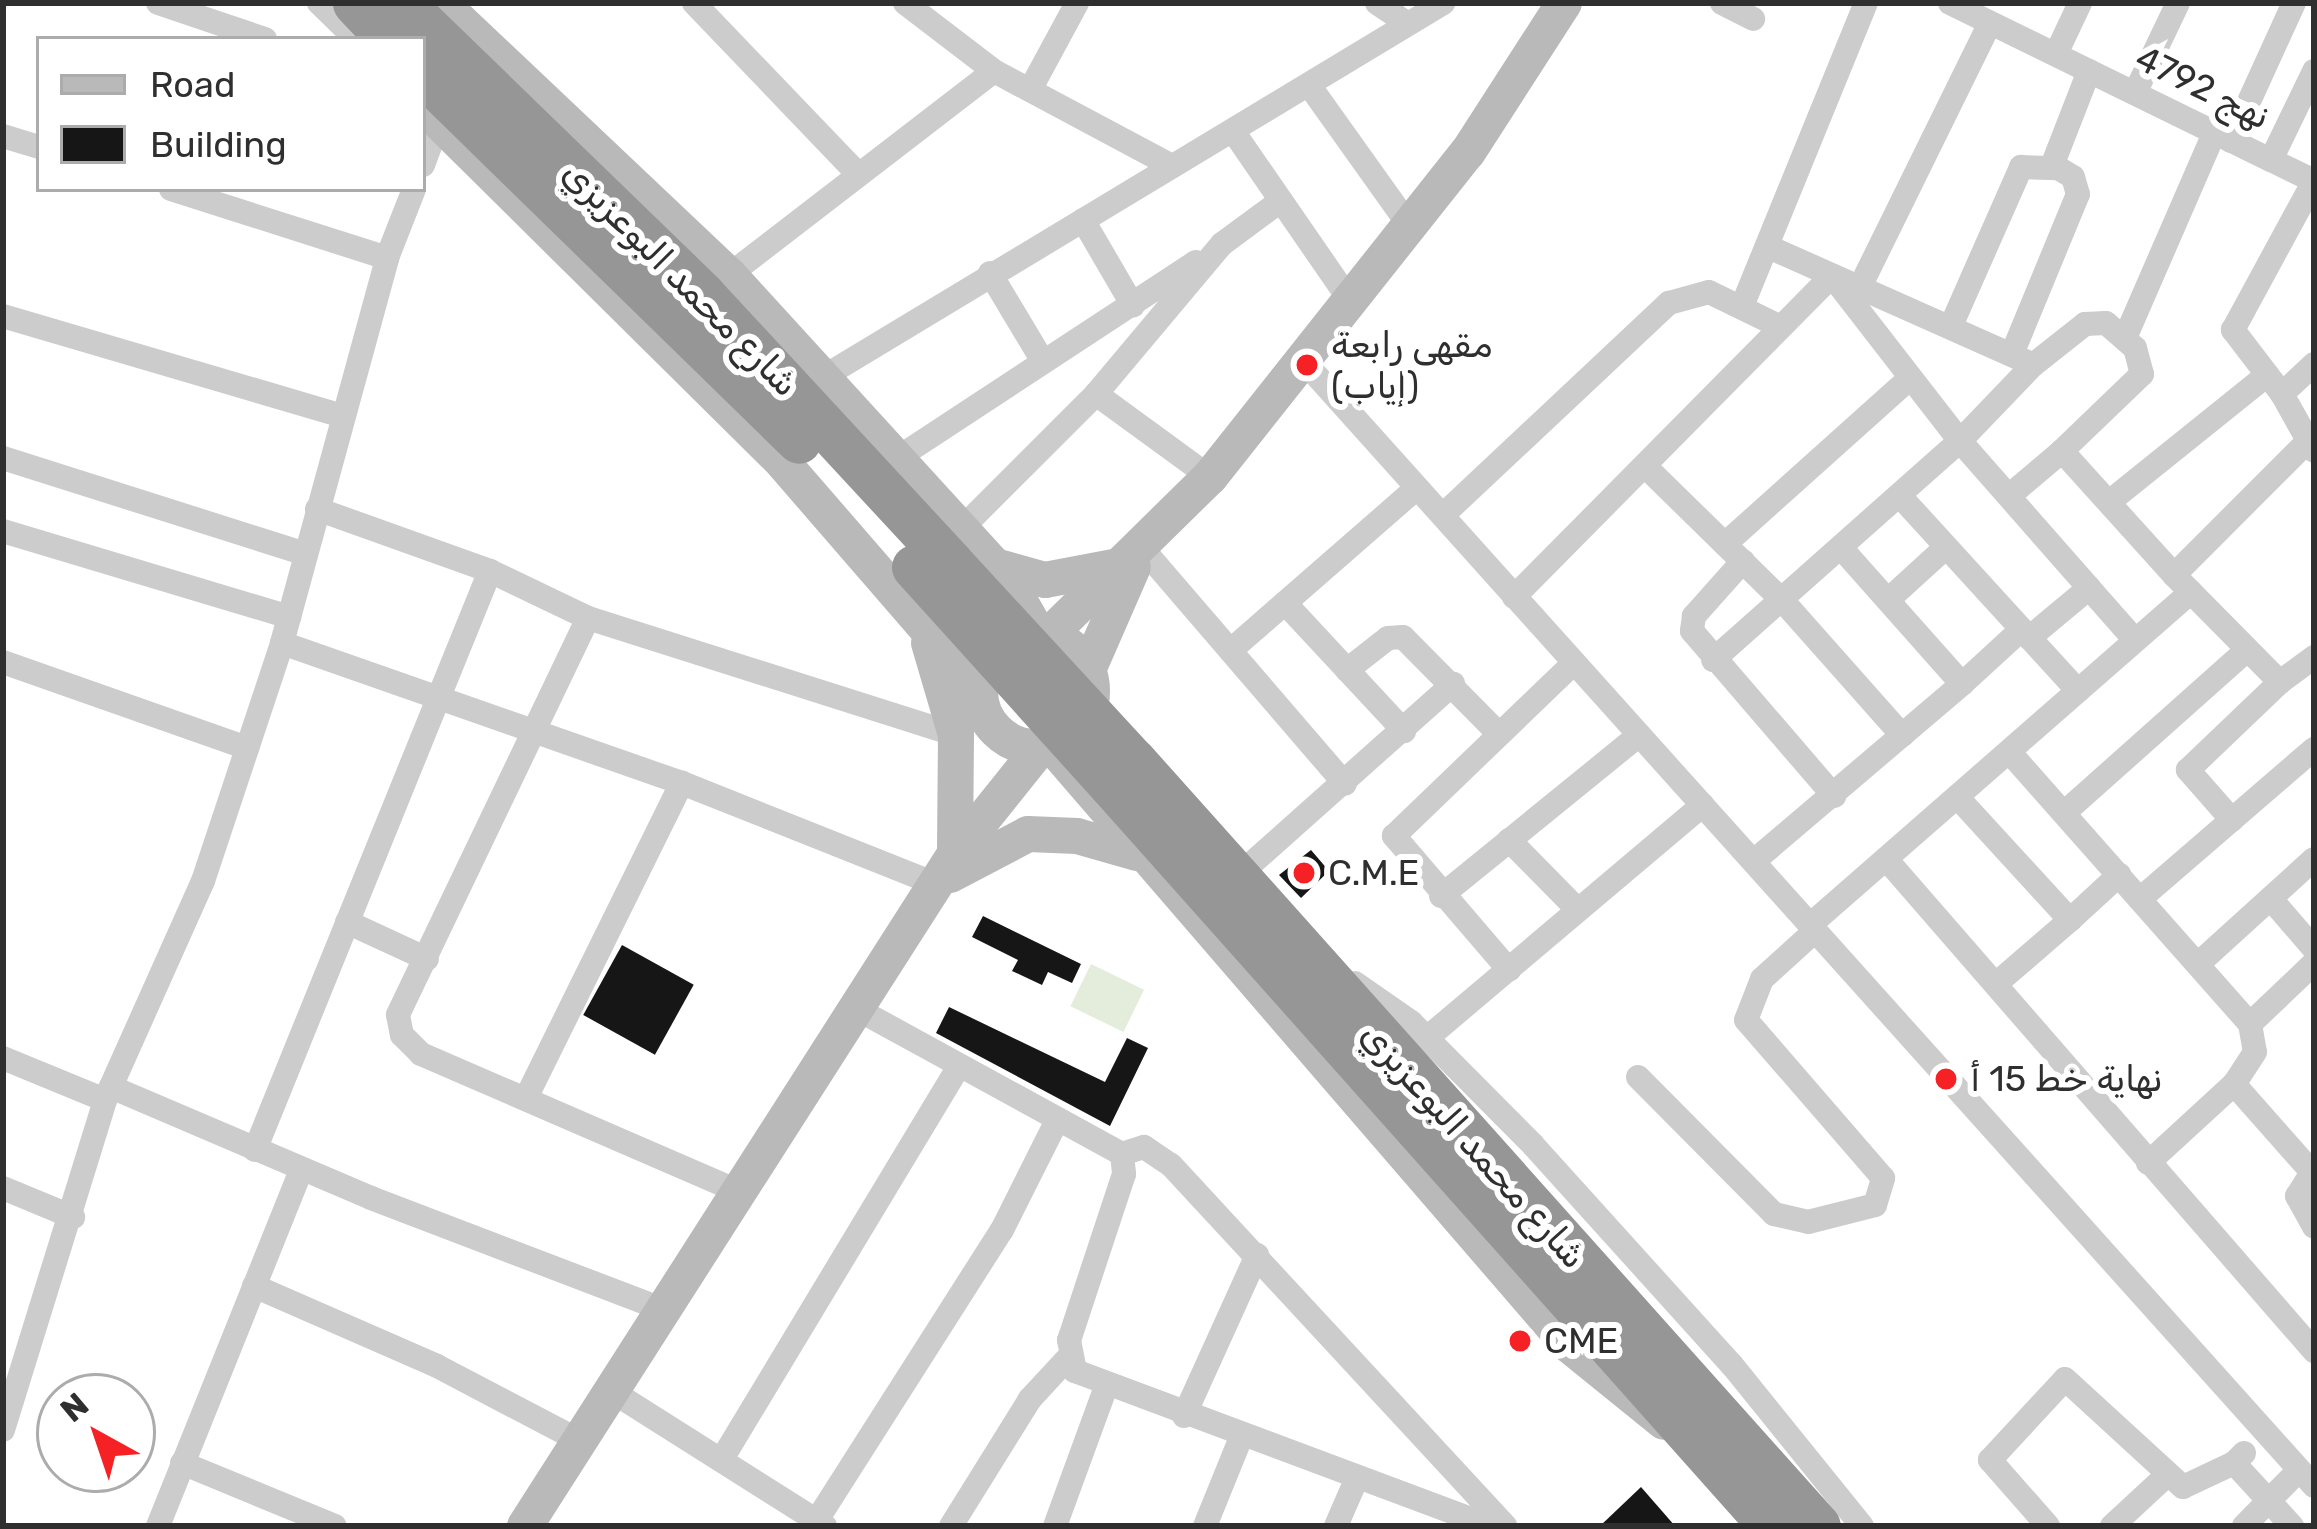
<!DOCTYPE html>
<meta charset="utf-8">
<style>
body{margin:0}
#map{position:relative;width:2317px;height:1529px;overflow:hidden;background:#fff;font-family:Rubik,"Noto Sans Arabic",sans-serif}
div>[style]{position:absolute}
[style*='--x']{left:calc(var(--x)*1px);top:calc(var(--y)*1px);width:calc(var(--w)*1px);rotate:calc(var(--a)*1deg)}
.green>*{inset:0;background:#e4eddb;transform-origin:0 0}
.building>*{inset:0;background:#161616;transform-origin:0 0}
.street>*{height:24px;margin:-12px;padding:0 12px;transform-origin:12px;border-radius:12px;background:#ccc}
.secondary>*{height:36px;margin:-18px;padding:0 18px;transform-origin:18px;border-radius:18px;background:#b9b9b9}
.secondary>.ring{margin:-18px;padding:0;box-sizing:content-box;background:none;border:36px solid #b9b9b9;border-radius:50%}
.highway>*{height:45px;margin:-22.5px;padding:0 22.5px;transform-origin:22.5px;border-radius:22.5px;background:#969696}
.highway-bridge>*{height:45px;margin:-22.5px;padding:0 22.5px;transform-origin:22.5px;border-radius:22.5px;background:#969696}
.dots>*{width:33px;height:33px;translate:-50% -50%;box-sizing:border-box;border:6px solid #fff;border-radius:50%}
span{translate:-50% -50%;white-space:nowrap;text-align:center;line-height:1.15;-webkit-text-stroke:12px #fff;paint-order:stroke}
.street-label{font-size:36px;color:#2f2f2f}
.poi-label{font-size:36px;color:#2f2f2f}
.left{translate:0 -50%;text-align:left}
.frame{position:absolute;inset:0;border:6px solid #2f2f2f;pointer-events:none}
.legend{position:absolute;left:36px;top:36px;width:390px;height:156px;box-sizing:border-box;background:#fff;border:3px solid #acacac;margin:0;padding:15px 21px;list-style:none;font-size:36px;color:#2f2f2f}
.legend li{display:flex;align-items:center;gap:24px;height:60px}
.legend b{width:60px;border:3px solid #acacac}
.north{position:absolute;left:36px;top:1373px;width:120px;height:120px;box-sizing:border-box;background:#fff;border:3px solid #acacac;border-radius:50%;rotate:320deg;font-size:33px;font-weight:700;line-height:48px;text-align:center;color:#2f2f2f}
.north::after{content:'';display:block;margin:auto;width:42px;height:54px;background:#f62124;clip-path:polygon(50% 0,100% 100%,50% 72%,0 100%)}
</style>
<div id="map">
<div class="green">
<div style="left:1091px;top:964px;width:59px;height:47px;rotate:26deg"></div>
</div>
<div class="building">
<div style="clip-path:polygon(1311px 850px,1329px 871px,1301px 898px,1279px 875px)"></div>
<div style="clip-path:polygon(983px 916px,1081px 964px,1072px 983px,1048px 972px,1042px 985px,1012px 971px,1018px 960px,972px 937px)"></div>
<div style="left:622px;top:945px;width:82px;height:80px;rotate:29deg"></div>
<div style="clip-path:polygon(949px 1007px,1105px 1082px,1127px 1038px,1148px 1048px,1110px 1126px,936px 1033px)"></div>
<div style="clip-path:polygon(1641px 1487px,1675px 1526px,1600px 1526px)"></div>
</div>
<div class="street">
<div style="--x:158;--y:3;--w:113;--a:18.6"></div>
<div style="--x:319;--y:3;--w:52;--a:44.2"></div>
<div style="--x:694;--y:3;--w:236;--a:46.2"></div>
<div style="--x:1377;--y:3;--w:36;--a:34"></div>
<div style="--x:1722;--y:3;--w:35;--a:27"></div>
<div style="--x:1950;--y:3;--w:357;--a:26.1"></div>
<div style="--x:2271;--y:160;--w:99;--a:-64.2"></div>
<div style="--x:2056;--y:54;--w:56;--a:-64.8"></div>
<div style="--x:994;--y:71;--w:202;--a:28.1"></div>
<div style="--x:1309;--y:85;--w:167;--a:54.5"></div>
<div style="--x:1030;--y:90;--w:99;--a:-61.6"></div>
<div style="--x:2135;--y:93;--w:100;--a:-64.5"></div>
<div style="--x:1233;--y:131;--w:201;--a:55.4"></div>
<div style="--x:3;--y:136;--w:38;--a:17"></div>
<div style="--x:2231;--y:141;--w:152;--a:-65.5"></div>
<div style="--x:2271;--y:160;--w:48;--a:26"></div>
<div style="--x:423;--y:165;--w:46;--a:-69.6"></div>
<div style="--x:439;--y:122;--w:11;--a:-135"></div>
<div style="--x:2052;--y:166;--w:102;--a:-68.7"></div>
<div style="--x:171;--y:189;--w:227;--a:17.7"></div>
<div style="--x:1083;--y:220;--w:99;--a:59.8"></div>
<div style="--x:1771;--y:248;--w:278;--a:24"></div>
<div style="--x:990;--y:273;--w:101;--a:59.1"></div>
<div style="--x:729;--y:275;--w:334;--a:-37.6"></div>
<div style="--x:994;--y:71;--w:112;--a:-142.6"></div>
<div style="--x:1860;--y:287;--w:294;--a:-63.8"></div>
<div style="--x:1743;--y:304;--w:325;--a:-67.8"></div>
<div style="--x:3;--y:316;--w:354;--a:16.4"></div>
<div style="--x:1951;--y:326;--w:174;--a:-66.2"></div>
<div style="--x:2021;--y:167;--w:37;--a:2"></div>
<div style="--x:2058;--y:168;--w:17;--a:31"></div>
<div style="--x:2073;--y:177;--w:18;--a:74"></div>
<div style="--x:2078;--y:194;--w:173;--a:112.4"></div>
<div style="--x:2125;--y:338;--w:223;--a:-66.5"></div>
<div style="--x:1299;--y:356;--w:1519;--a:48.07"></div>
<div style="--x:2314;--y:364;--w:44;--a:136.8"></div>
<div style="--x:2282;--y:394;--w:65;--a:60.7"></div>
<div style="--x:820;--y:379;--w:728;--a:-31.11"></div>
<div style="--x:1096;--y:394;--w:141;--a:36.1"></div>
<div style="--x:2282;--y:394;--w:81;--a:-127.4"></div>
<div style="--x:2233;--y:330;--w:170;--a:-61.5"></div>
<div style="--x:2307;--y:442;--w:188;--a:135"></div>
<div style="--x:2174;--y:575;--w:151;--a:45.3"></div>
<div style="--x:2280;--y:682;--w:42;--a:-36.3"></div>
<div style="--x:3;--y:458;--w:318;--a:17.6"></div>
<div style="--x:896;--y:459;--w:359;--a:-33.3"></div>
<div style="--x:1647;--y:468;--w:189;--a:44.4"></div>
<div style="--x:1782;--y:600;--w:181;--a:48.4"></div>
<div style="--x:1900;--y:496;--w:264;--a:47.6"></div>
<div style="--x:2009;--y:496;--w:70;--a:-40.3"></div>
<div style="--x:2062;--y:451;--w:167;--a:47.9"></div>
<div style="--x:2109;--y:502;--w:203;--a:-38.8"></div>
<div style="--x:317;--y:509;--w:184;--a:19.7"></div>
<div style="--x:490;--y:571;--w:109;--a:25.6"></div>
<div style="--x:588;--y:618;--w:386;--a:17.6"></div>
<div style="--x:1443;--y:515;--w:310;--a:-43.2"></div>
<div style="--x:1669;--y:303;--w:41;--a:-15.4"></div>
<div style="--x:1709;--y:292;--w:76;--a:25.9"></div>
<div style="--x:961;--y:529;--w:191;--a:-45"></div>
<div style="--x:1096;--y:394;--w:196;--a:-50"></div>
<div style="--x:1222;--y:244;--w:71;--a:-36.4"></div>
<div style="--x:3;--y:531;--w:299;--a:16.7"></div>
<div style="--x:1725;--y:544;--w:249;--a:-41.9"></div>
<div style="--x:1142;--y:548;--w:311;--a:49.3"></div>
<div style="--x:1743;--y:561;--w:74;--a:131.7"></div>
<div style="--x:1694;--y:616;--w:15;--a:98"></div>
<div style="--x:1692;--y:631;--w:218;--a:49.3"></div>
<div style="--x:2089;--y:588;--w:69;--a:48.5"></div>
<div style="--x:1514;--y:597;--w:452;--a:-45.3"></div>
<div style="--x:1832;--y:276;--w:209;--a:52.2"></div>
<div style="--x:1960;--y:441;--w:105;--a:-46.2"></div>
<div style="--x:2033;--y:365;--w:66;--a:-38.3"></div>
<div style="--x:2085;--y:324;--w:21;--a:-3"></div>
<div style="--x:2106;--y:323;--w:38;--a:41"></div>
<div style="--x:2135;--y:348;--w:27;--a:75"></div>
<div style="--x:2142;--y:374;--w:111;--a:136.1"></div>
<div style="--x:1888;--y:600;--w:77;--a:-42.4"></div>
<div style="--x:1285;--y:603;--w:175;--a:47.1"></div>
<div style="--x:588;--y:618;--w:440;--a:115.6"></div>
<div style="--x:398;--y:1015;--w:20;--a:79"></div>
<div style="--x:402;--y:1035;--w:27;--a:45"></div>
<div style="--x:421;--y:1054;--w:348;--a:23.4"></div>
<div style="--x:282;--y:643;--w:424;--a:19.3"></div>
<div style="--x:682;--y:783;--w:276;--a:21.7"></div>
<div style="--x:1231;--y:650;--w:247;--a:-41.1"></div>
<div style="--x:1713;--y:660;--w:330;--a:-41.6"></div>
<div style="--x:1960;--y:441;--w:196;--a:48.7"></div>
<div style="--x:2089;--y:588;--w:78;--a:140.2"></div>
<div style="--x:3;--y:662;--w:259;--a:19.4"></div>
<div style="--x:1347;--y:670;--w:52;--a:-38"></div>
<div style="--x:1388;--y:638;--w:15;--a:-4"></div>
<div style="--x:1403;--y:637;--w:134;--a:45.3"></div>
<div style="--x:1962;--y:684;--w:80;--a:-42.5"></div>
<div style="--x:2012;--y:755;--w:359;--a:48.5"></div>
<div style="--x:2250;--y:1024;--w:28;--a:80"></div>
<div style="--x:2255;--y:1052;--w:38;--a:123"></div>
<div style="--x:2234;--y:1084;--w:116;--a:48.5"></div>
<div style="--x:1960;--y:800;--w:163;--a:47.5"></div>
<div style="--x:2070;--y:920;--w:67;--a:-42.6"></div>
<div style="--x:2064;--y:813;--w:245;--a:-41.7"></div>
<div style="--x:2232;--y:820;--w:67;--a:-131.3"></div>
<div style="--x:2188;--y:770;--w:127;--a:-43.7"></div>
<div style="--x:1509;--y:840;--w:97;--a:45.4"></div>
<div style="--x:1887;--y:860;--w:651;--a:48.99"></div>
<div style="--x:1754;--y:861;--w:273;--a:-40.4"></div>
<div style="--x:1962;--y:684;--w:181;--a:-131.6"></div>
<div style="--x:1251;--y:864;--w:271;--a:-41.7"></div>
<div style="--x:1441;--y:896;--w:255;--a:-39.1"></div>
<div style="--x:2140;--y:899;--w:230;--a:-40.8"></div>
<div style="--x:2271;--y:899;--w:66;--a:49.3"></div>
<div style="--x:347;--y:922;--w:88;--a:24.8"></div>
<div style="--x:1810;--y:925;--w:506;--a:-41.15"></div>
<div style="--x:2198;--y:964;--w:156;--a:-42.2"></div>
<div style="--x:1509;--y:970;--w:177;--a:-130.6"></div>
<div style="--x:1394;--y:836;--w:250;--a:-43.9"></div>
<div style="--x:1355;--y:983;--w:68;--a:34.9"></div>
<div style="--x:1411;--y:1022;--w:173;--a:45.2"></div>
<div style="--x:1533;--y:1145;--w:297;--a:47.9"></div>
<div style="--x:1732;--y:1365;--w:207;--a:51.1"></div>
<div style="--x:1997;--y:983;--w:96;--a:-40.8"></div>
<div style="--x:857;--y:1009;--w:302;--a:28.7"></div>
<div style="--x:1122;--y:1154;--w:20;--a:84"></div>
<div style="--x:1124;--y:1174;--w:175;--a:108.3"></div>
<div style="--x:1069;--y:1340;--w:32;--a:79"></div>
<div style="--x:1075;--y:1371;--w:442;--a:20.5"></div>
<div style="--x:2250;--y:1024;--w:88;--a:-43.6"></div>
<div style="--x:1427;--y:1038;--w:361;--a:-40.2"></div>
<div style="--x:3;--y:1058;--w:110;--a:22.4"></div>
<div style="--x:1638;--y:1077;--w:193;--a:45.2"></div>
<div style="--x:1774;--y:1214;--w:35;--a:13"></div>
<div style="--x:1808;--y:1222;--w:69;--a:-14.2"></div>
<div style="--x:1875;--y:1205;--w:28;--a:-73"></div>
<div style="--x:1883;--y:1178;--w:209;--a:-130.9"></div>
<div style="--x:1746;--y:1020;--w:44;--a:-68.7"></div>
<div style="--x:1762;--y:979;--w:72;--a:-42.2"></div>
<div style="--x:111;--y:1087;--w:283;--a:23.1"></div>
<div style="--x:371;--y:1198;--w:314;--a:20.9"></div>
<div style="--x:526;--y:1098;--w:352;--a:-63.7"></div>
<div style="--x:255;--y:1150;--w:625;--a:-67.91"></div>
<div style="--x:1122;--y:1154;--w:23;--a:-18"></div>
<div style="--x:1144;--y:1147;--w:32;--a:34"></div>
<div style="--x:1171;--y:1165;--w:492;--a:47.2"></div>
<div style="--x:2148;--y:1163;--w:117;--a:-42.6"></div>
<div style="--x:2314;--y:1169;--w:32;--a:122"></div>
<div style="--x:2297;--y:1196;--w:35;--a:61"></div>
<div style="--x:3;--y:1188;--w:76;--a:22.5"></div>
<div style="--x:254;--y:1286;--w:200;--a:23.6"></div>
<div style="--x:437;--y:1366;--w:164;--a:27.7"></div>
<div style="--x:613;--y:1392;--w:251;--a:32.3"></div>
<div style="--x:1184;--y:1416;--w:177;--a:-65.6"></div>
<div style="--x:3;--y:1430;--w:345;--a:-72.8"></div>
<div style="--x:105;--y:1100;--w:240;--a:-65.9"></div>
<div style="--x:203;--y:881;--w:251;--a:-71.6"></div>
<div style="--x:282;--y:643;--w:399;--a:-74.7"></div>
<div style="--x:387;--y:258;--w:74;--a:-68.6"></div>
<div style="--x:2244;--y:1453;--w:14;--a:135"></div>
<div style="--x:2234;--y:1463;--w:86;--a:47.4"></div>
<div style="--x:722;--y:1459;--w:455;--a:-58.9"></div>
<div style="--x:182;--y:1463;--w:165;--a:22.4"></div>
<div style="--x:817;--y:1520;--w:344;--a:-57.5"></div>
<div style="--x:1002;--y:1230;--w:123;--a:-63.4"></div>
<div style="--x:158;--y:1526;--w:384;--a:-68.1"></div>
<div style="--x:951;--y:1526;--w:150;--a:-58.1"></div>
<div style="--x:1030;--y:1399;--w:56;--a:-47.2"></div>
<div style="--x:1055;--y:1526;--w:146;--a:-69.9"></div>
<div style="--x:1205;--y:1526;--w:98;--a:-67.9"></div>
<div style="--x:1336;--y:1526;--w:50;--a:-66.5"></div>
<div style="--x:2048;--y:1526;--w:88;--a:-131.3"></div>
<div style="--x:1990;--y:1460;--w:110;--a:-47.2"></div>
<div style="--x:2065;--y:1379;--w:160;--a:42.5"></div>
<div style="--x:2183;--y:1487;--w:56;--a:-25.2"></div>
<div style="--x:2112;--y:1526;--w:75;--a:-42.8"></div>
<div style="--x:2244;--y:1526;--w:74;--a:-45.5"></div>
</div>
<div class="secondary">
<div style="--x:441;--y:3;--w:396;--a:43.4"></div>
<div style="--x:729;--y:275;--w:416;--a:47.6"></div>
<div style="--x:1009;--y:582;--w:61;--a:60.5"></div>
<div style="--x:439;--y:122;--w:486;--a:44.7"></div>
<div style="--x:784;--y:464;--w:298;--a:49.1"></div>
<div style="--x:995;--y:566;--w:52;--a:15.6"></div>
<div style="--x:1045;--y:580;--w:70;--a:-10.7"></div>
<div class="ring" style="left:980px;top:635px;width:76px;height:76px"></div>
<div style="--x:1048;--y:636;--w:227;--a:-44.5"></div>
<div style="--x:1210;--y:477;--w:415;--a:-51.6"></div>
<div style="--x:1468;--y:152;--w:177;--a:-57.2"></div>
<div style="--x:929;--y:643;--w:96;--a:73.6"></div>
<div style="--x:956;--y:735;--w:118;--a:90.5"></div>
<div style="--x:1088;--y:670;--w:112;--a:-66.4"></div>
<div style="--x:1058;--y:753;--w:782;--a:49.2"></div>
<div style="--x:1569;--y:1345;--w:122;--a:39"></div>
<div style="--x:950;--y:875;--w:88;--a:-27.7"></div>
<div style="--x:1028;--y:834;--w:49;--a:2.3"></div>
<div style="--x:1077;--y:836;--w:62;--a:15.8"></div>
<div style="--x:525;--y:1526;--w:798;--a:-57.39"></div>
<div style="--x:955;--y:854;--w:136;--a:-51.3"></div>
</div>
<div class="highway">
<div style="--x:355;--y:3;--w:50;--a:46.6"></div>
<div style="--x:402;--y:3;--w:419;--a:44.1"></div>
<div style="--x:703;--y:295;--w:365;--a:47.2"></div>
<div style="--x:423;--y:74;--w:525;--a:44.31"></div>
<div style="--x:1134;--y:761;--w:1026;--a:48.2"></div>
<div style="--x:1111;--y:785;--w:992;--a:48.31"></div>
</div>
<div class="highway-bridge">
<div style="--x:951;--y:563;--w:270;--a:47.3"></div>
<div style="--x:914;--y:567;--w:294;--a:47.9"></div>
</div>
<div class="dots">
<div style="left:1307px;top:365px;background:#f62124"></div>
<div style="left:1304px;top:873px;background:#f62124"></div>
<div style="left:1946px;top:1079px;background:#f62124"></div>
<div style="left:1520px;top:1341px;background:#f62124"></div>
</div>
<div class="street-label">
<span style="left:2203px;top:87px;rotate:26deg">نهج 4792</span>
<span style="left:681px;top:278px;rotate:45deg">شارع محمد البوعزيزي</span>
<span style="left:1474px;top:1145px;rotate:48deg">شارع محمد البوعزيزي</span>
</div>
<div class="poi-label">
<span class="left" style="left:1331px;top:365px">مقهى رابعة<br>(إياب)</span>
<span class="left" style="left:1328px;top:873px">C.M.E</span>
<span class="left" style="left:1970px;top:1079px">نهاية خط 15 أ</span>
<span class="left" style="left:1544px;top:1341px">CME</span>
</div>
<div class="frame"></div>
<ul class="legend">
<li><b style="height:15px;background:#b9b9b9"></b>Road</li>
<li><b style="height:33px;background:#161616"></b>Building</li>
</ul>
<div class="north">N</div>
</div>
